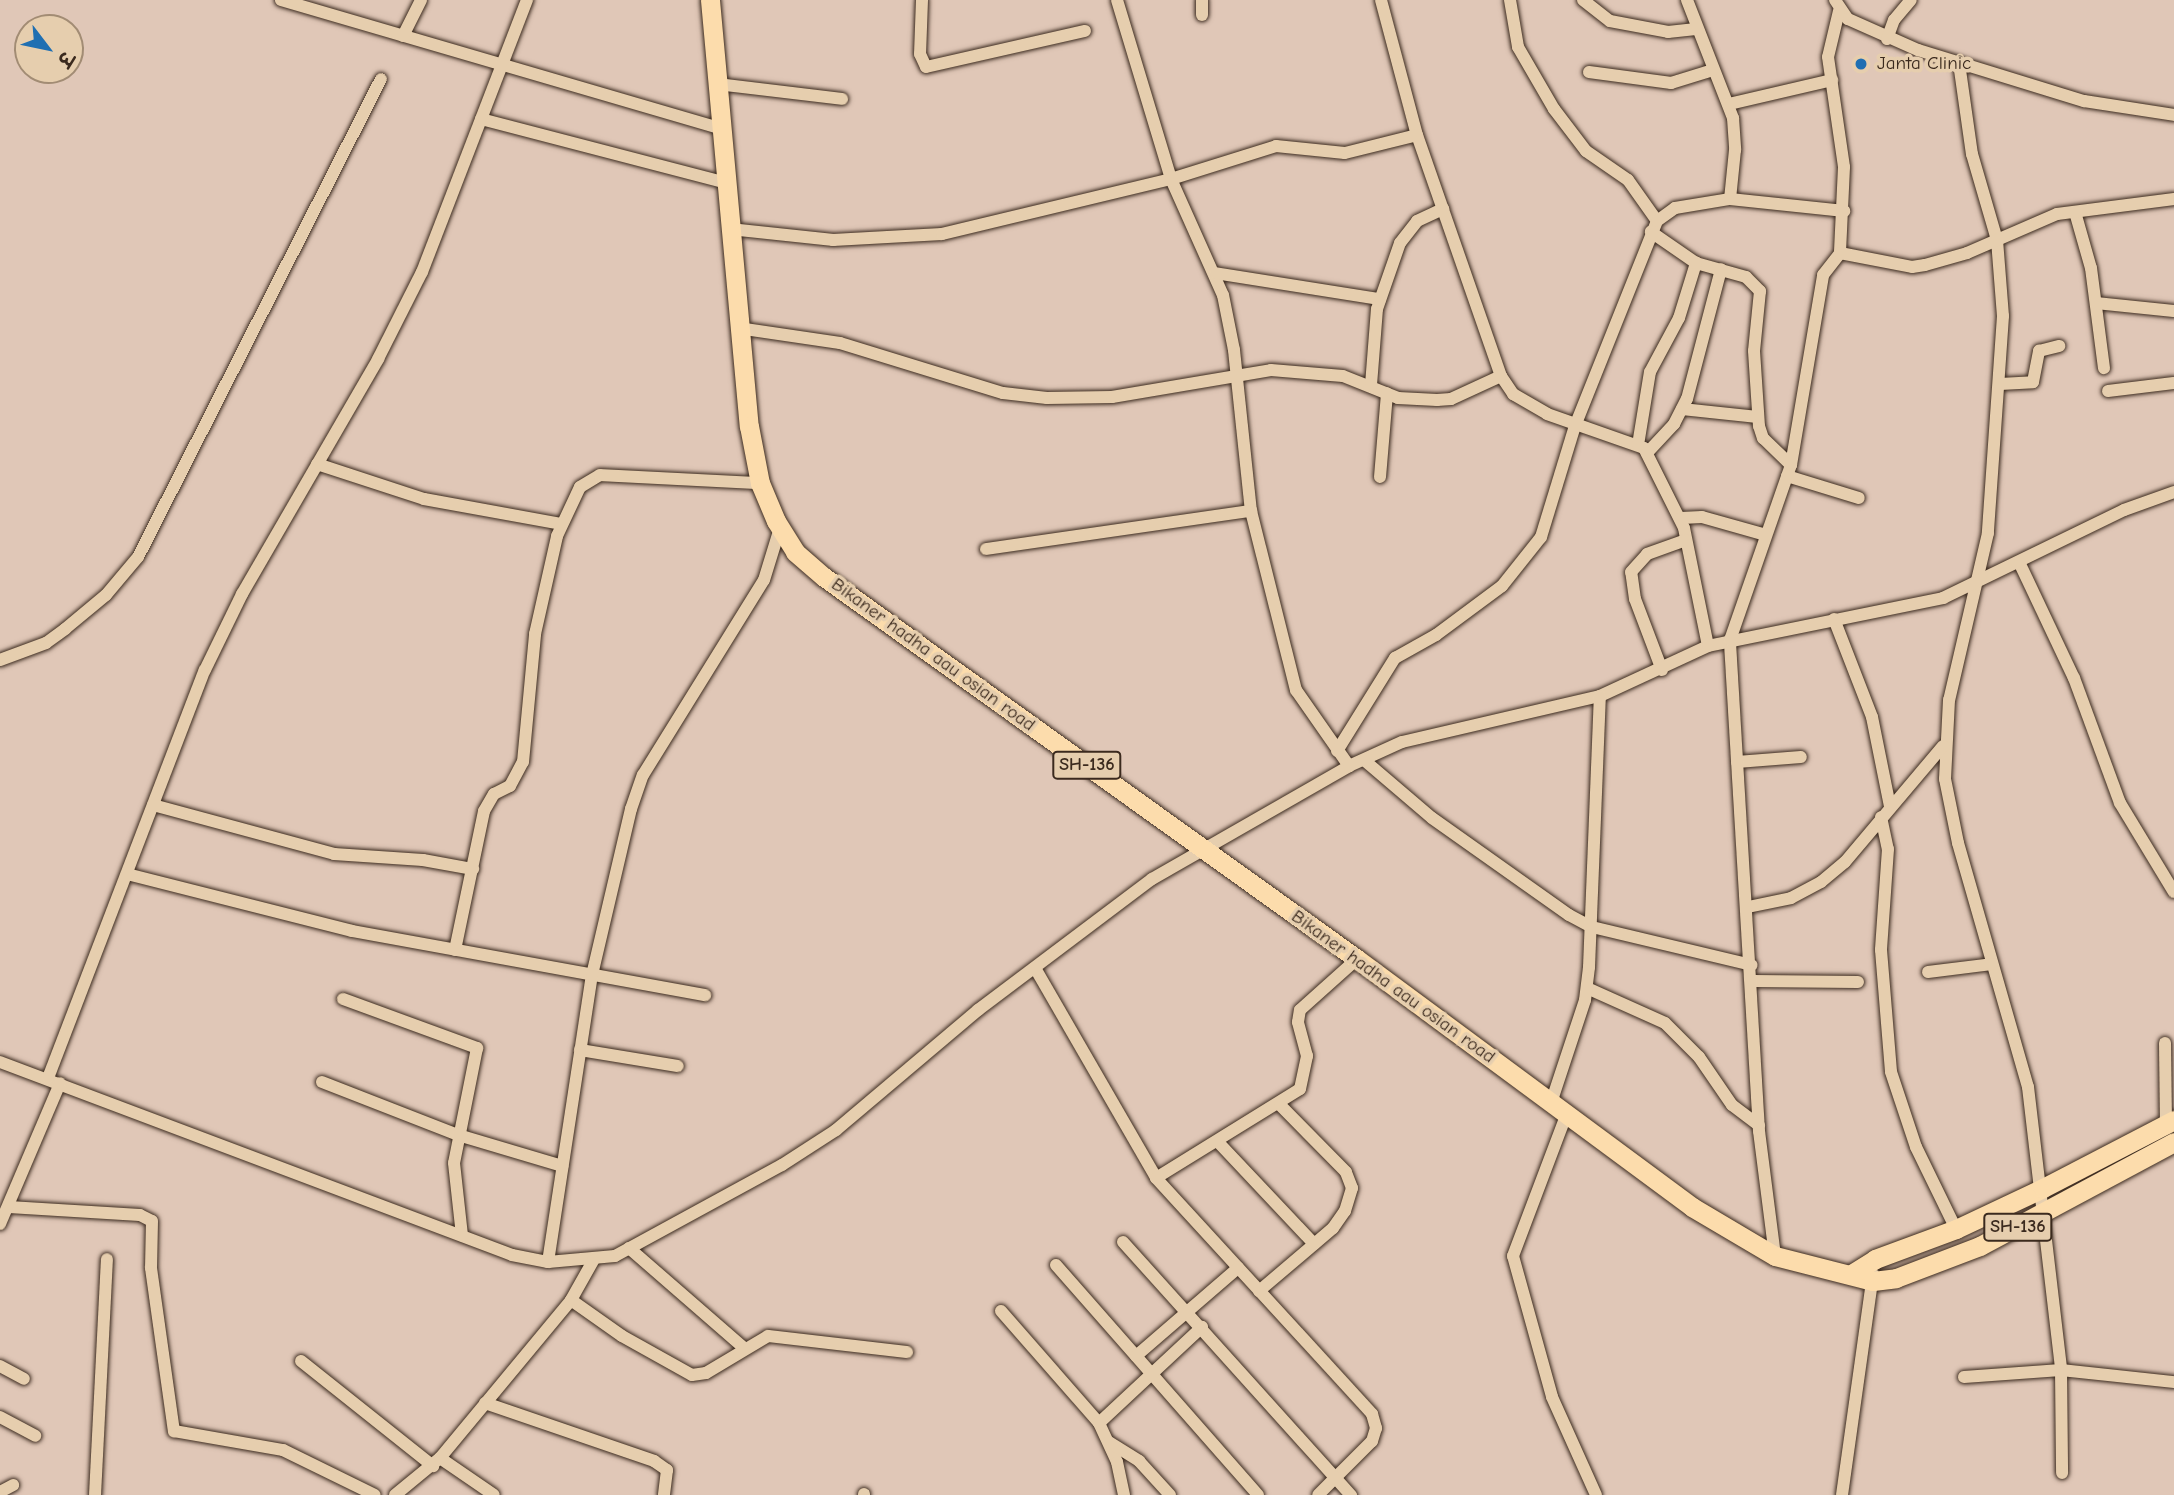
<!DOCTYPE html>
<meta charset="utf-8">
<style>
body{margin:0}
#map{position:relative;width:2174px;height:1495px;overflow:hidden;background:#e0c7b7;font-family:"Comic Neue","Playpen Sans Deva",sans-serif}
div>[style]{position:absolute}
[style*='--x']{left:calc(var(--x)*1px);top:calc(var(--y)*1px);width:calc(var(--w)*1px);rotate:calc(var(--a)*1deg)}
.roads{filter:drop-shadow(0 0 2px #3b2a1e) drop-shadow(0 0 2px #3b2a1e)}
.street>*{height:12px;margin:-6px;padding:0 6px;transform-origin:6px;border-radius:6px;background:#e6ceae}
.primary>*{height:19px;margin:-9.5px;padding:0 9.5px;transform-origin:9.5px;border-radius:9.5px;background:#fcdcac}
.dots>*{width:19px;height:19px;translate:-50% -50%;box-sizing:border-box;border:4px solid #e6ceae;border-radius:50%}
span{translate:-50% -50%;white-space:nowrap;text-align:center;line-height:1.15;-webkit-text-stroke:7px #e6ceae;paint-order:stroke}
.shield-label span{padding:2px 5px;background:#e6ceae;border:2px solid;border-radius:5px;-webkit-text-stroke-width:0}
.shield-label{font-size:18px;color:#3b2a1e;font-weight:700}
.poi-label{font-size:19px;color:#3b2a1e}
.left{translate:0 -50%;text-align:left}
.street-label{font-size:19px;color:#3b2a1e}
.north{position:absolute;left:14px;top:14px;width:70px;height:70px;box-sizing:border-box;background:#e6ceae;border:2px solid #a28c74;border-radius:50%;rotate:122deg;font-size:19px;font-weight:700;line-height:28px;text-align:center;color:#3b2a1e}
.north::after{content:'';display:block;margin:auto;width:24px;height:32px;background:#1f6fb2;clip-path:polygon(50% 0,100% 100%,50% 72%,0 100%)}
</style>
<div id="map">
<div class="roads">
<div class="street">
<div style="--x:281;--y:0;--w:459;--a:16.3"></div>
<div style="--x:922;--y:0;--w:54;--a:92.1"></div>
<div style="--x:920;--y:54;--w:14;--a:65"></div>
<div style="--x:926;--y:67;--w:163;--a:-12.8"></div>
<div style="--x:1117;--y:0;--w:187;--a:73.2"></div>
<div style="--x:1171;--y:179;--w:127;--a:65.9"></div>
<div style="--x:1223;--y:295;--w:56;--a:78.7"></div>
<div style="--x:1234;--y:350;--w:162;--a:84"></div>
<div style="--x:1251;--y:511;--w:185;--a:75.9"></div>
<div style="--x:1296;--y:690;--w:93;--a:55.1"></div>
<div style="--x:1381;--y:0;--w:140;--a:75.1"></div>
<div style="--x:1417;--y:135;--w:255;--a:70.8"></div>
<div style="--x:1501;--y:376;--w:22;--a:56"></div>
<div style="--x:1513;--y:394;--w:39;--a:30"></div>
<div style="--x:1547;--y:414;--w:103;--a:19.3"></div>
<div style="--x:1644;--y:448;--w:89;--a:63.4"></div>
<div style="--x:1684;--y:528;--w:120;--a:78.5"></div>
<div style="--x:1510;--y:0;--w:48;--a:80.3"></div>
<div style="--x:1518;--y:47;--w:72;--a:59.9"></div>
<div style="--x:1554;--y:109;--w:53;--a:52.7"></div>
<div style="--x:1586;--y:151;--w:51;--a:34.6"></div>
<div style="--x:1628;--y:180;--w:50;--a:54.7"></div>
<div style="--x:1583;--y:0;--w:34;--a:38"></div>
<div style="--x:1610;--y:21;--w:59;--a:10.7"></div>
<div style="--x:1668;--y:32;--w:28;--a:-6"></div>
<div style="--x:1687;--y:0;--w:127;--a:68.7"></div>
<div style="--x:1733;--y:118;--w:32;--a:86"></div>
<div style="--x:1735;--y:150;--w:49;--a:95.8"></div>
<div style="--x:1835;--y:0;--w:23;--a:56"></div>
<div style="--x:1848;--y:19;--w:77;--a:23.9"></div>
<div style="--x:1918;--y:50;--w:174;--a:17.1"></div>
<div style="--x:2084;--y:101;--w:91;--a:8.8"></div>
<div style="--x:1839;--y:11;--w:47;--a:103.4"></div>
<div style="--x:1828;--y:57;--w:111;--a:81.7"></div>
<div style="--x:1844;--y:167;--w:86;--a:92.7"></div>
<div style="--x:1202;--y:15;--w:15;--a:-90"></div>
<div style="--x:403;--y:36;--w:40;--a:-63.4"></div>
<div style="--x:1887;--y:39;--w:20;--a:-70"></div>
<div style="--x:1894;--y:20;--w:26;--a:-50"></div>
<div style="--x:1959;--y:63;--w:92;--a:81.9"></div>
<div style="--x:1972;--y:154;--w:90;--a:73.8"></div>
<div style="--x:1997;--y:240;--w:76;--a:85.5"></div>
<div style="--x:2003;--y:316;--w:218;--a:94"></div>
<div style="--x:1988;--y:533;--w:171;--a:103.1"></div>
<div style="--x:1949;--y:700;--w:79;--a:92.9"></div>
<div style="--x:1945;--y:779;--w:65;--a:78.5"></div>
<div style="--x:1958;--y:843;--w:254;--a:74"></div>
<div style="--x:2028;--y:1087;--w:285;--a:83.3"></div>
<div style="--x:2061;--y:1370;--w:103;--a:89.4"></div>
<div style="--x:1589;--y:72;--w:83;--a:7.6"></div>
<div style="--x:1671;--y:83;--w:44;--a:-17.2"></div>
<div style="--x:717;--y:84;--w:126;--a:6.8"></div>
<div style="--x:1729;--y:104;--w:106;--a:-13.1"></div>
<div style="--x:481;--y:119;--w:253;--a:14.6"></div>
<div style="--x:2075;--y:212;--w:58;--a:74.1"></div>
<div style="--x:2091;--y:268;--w:101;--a:82.6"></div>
<div style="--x:730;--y:229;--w:104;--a:6.1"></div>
<div style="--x:833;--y:240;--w:109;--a:-3.2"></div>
<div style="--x:942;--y:234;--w:236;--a:-13.5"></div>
<div style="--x:1171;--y:179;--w:110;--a:-17.4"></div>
<div style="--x:1276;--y:146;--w:69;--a:5.8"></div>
<div style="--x:1345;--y:153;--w:74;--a:-14"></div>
<div style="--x:1696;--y:263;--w:52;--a:15.6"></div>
<div style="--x:1746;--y:277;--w:20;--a:45"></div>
<div style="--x:1760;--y:291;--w:60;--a:95.7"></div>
<div style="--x:1754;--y:351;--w:75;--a:86.2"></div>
<div style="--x:1759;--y:426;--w:13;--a:72"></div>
<div style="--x:1763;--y:438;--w:39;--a:44"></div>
<div style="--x:1215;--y:273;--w:167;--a:9"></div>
<div style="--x:2096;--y:303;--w:78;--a:5.9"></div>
<div style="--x:738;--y:328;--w:103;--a:8.4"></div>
<div style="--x:840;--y:343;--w:170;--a:17.1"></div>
<div style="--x:1003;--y:393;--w:44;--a:6.5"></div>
<div style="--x:1047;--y:398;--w:65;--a:-0.9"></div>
<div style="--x:1112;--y:397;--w:161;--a:-9.6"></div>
<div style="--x:1271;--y:370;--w:72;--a:4.8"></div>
<div style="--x:1343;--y:376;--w:59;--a:21.8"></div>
<div style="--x:1398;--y:398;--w:39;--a:3"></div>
<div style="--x:1437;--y:400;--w:14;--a:-4"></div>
<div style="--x:1451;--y:399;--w:55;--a:-24.7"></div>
<div style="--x:2000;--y:384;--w:33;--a:-3"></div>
<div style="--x:2033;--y:382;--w:32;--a:-79"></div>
<div style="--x:2039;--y:351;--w:21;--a:-14"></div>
<div style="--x:1371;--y:385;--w:76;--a:-85.5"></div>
<div style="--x:1377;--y:309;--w:70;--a:-70.8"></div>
<div style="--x:1400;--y:243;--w:28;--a:-52"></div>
<div style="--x:1417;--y:221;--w:29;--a:-25"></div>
<div style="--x:2108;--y:391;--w:66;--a:-6.9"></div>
<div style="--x:1682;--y:409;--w:76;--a:6"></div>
<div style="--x:1638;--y:445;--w:74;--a:-80.7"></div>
<div style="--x:1650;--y:372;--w:61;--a:-61.8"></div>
<div style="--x:1679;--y:318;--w:58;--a:-72.8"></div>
<div style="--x:1696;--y:263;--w:55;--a:-145.4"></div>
<div style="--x:1647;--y:453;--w:40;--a:-47"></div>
<div style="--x:1674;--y:424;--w:28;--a:-63"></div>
<div style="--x:1687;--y:399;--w:134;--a:-75.3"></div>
<div style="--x:317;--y:464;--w:113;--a:18.1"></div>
<div style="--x:424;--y:499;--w:139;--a:10.3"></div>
<div style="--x:1787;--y:476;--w:75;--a:17"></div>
<div style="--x:1380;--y:477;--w:84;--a:-85.2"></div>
<div style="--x:1681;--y:518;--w:21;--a:-3"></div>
<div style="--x:1702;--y:517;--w:66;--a:15.7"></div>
<div style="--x:986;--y:549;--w:268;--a:-8.2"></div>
<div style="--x:2020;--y:564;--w:126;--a:64.7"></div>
<div style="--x:2074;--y:678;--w:133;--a:69.8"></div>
<div style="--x:2120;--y:803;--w:104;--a:58.8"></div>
<div style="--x:1834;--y:619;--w:105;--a:68.8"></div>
<div style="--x:1872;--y:717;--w:91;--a:78.6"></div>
<div style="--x:0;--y:660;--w:49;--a:-20.3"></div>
<div style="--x:46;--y:643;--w:24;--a:-36"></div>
<div style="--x:65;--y:629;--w:53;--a:-39.7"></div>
<div style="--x:106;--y:595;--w:50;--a:-49.9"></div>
<div style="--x:138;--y:557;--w:536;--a:-63.05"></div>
<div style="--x:1662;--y:670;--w:76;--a:-110.8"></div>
<div style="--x:1635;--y:599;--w:27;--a:-98"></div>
<div style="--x:1631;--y:572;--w:24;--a:-48"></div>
<div style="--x:1647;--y:554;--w:41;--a:-19.7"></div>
<div style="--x:1337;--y:751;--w:110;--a:-58.1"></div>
<div style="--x:1395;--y:658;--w:47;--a:-29.3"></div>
<div style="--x:1436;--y:635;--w:82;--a:-36.6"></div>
<div style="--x:1502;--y:586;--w:63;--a:-51.5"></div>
<div style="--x:1541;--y:537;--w:116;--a:-73"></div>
<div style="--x:1575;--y:426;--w:221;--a:-68.2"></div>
<div style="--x:1657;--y:221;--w:22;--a:-36"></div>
<div style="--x:1675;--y:208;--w:56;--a:-9.3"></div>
<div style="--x:1730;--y:199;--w:115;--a:6"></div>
<div style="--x:1364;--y:760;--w:89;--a:40.5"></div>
<div style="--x:1432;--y:818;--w:168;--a:35.3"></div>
<div style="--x:1569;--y:915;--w:26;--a:28"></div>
<div style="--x:1592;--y:927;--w:164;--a:13.4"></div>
<div style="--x:1737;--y:762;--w:64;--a:-4.5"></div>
<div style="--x:153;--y:805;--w:188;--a:15.1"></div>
<div style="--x:334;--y:854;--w:89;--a:3.9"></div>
<div style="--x:423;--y:860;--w:51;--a:10.2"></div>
<div style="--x:1881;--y:817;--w:33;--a:78"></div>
<div style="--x:1888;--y:849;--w:101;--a:94"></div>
<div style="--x:1881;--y:950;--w:122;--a:85.3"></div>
<div style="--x:1891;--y:1072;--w:79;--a:71.6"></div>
<div style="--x:1916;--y:1147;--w:91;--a:64"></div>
<div style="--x:127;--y:874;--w:232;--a:14.2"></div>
<div style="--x:352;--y:931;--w:359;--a:10.3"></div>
<div style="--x:1748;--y:907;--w:44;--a:-11.8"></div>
<div style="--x:1791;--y:898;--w:34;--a:-28"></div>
<div style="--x:1821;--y:882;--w:31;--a:-40"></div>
<div style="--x:1845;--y:862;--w:152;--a:-49.8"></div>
<div style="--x:455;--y:950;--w:142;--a:-78.2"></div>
<div style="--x:484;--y:811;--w:20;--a:-60"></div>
<div style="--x:494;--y:794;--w:18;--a:-27"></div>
<div style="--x:510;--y:786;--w:27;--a:-62"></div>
<div style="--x:523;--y:762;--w:129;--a:-84.6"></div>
<div style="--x:535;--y:634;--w:100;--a:-77.3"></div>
<div style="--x:557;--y:536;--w:54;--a:-64.9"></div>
<div style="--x:580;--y:487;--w:23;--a:-31"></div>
<div style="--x:600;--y:475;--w:160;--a:2.9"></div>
<div style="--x:1035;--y:968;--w:242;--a:60"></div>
<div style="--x:1156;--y:1178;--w:320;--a:47.5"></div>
<div style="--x:1372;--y:1414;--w:15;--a:74"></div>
<div style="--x:1376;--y:1428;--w:14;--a:107"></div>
<div style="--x:1372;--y:1441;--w:76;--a:135"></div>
<div style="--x:1928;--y:972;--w:64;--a:-7.1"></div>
<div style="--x:1753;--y:981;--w:105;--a:0.5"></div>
<div style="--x:1587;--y:988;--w:85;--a:24.2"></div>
<div style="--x:1665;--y:1023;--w:48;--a:45"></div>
<div style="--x:1699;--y:1057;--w:58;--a:55.5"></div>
<div style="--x:1732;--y:1105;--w:34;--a:37"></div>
<div style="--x:343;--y:999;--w:143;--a:20.1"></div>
<div style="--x:477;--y:1048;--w:117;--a:101.3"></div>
<div style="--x:454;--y:1163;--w:73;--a:83.7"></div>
<div style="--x:2165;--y:1043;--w:81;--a:89.3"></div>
<div style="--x:580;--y:1050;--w:99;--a:9.3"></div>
<div style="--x:0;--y:1062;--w:547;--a:20.65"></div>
<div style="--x:512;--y:1255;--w:37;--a:11"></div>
<div style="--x:548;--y:1262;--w:67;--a:-5.1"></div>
<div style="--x:615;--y:1256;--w:190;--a:-28.6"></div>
<div style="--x:782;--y:1165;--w:64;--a:-32.9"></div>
<div style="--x:836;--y:1130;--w:186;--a:-40.2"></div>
<div style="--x:978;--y:1010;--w:218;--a:-37"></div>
<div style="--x:1152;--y:879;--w:227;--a:-29.8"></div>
<div style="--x:1349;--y:766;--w:58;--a:-24.4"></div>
<div style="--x:1402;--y:742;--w:203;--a:-13.1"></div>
<div style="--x:1600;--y:696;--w:119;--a:-24.8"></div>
<div style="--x:1708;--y:646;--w:240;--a:-11.5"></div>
<div style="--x:1943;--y:598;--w:201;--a:-25.9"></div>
<div style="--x:2124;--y:510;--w:53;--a:-19.8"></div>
<div style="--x:48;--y:1078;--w:437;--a:-69"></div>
<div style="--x:205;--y:670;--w:85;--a:-64"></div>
<div style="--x:242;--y:594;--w:272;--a:-59.9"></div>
<div style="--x:378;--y:359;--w:97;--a:-63.2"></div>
<div style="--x:422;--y:272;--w:292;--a:-68.9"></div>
<div style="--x:322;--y:1082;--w:146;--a:21.3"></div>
<div style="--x:458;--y:1135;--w:109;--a:16.6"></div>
<div style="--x:1551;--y:1103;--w:108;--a:-71.7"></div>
<div style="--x:1585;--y:1000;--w:33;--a:-83"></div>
<div style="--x:1589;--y:967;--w:271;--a:-87.7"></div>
<div style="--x:1567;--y:1113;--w:153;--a:110.7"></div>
<div style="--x:1513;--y:1256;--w:146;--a:74.5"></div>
<div style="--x:1552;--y:1397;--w:107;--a:65.8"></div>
<div style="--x:1218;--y:1142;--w:140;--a:46.7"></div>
<div style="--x:1156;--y:1178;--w:169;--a:-31.7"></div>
<div style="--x:1300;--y:1089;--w:34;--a:-78"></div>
<div style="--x:1307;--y:1056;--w:35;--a:-105"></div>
<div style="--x:1298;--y:1022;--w:12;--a:-81"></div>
<div style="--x:1300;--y:1010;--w:76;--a:-41.8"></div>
<div style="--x:9;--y:1207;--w:131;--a:3.5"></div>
<div style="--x:140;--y:1215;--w:13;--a:27"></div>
<div style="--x:152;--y:1221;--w:47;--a:91.2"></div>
<div style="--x:151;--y:1268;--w:165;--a:82"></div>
<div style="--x:174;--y:1431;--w:111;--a:9.9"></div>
<div style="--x:283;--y:1450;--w:102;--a:26.1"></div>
<div style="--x:0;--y:1224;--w:153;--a:-66.9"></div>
<div style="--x:1123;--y:1242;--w:341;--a:48"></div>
<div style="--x:629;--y:1248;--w:152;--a:41"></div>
<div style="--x:1775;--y:1256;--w:126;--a:-97.3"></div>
<div style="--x:1759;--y:1131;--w:492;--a:-93.4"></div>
<div style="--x:1730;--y:640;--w:185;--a:-70.8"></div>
<div style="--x:1791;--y:465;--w:193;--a:-80.4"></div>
<div style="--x:1823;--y:275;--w:28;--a:-52"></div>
<div style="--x:1840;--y:253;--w:73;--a:11"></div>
<div style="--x:1912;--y:267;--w:13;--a:-9"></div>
<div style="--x:1925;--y:265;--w:44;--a:-15.9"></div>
<div style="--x:1967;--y:253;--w:98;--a:-23.4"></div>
<div style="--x:2057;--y:214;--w:118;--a:-7.3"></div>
<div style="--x:548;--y:1262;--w:290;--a:-81.3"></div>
<div style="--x:592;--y:975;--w:171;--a:-76.8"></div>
<div style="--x:631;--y:809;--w:36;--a:-71"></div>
<div style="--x:643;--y:775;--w:229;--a:-58.2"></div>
<div style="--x:764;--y:580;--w:54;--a:-72.9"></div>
<div style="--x:1056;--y:1265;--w:306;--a:48.7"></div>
<div style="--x:1259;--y:1291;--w:97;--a:-40.4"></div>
<div style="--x:1333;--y:1228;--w:21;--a:-55"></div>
<div style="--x:1345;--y:1211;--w:24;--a:-73"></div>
<div style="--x:1352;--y:1188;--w:17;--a:-111"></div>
<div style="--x:1346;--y:1172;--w:94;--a:-134.6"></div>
<div style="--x:571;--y:1300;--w:62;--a:35.2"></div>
<div style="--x:622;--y:1336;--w:80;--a:29.1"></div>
<div style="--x:692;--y:1375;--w:14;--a:-8"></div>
<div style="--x:706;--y:1373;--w:72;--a:-30.8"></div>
<div style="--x:768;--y:1336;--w:140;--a:6.6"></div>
<div style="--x:1001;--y:1311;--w:149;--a:48.8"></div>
<div style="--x:1099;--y:1423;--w:43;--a:65.2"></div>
<div style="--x:1117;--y:1462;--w:34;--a:78"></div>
<div style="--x:1136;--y:1356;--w:135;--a:-40.8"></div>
<div style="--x:301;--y:1361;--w:169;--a:38.5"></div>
<div style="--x:0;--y:1366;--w:27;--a:28"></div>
<div style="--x:1964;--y:1377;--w:97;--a:-4.1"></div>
<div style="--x:2061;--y:1370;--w:114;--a:6.1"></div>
<div style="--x:485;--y:1403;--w:179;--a:18.9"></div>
<div style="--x:654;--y:1461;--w:16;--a:35"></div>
<div style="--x:667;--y:1470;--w:25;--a:97"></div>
<div style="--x:0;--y:1417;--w:40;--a:28"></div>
<div style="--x:1099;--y:1423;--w:141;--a:-43"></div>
<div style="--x:1109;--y:1442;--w:36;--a:32"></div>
<div style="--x:1139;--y:1461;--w:46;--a:47.6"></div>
<div style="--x:440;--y:1458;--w:65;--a:34.4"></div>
<div style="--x:0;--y:1492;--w:15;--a:-28"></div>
<div style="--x:95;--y:1495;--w:236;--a:-87.1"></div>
<div style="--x:395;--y:1495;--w:58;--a:-39.4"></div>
<div style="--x:440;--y:1458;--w:205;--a:-50.3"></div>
<div style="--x:571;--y:1300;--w:45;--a:-60.6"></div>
<div style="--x:864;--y:1495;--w:1;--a:-90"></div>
<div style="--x:1842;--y:1495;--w:223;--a:-82"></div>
</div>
<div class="primary">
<div style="--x:710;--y:0;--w:428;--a:84.8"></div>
<div style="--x:749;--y:426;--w:58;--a:79.1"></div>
<div style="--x:760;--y:483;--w:41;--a:67.2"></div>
<div style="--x:776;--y:521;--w:36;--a:58"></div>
<div style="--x:795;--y:552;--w:38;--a:41"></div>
<div style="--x:824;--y:577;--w:656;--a:35.63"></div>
<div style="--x:1357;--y:959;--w:417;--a:36.5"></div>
<div style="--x:1692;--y:1207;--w:96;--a:30.6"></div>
<div style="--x:1775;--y:1256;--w:101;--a:14.3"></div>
<div style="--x:1873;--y:1281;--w:23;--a:-7"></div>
<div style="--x:1896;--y:1278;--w:90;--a:-20.9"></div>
<div style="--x:1980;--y:1246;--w:220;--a:-28.2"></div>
<div style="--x:1853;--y:1273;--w:26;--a:-32"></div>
<div style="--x:1875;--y:1259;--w:86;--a:-20.3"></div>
<div style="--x:1956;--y:1229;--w:96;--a:-25.2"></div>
<div style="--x:2043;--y:1188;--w:148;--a:-27.4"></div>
</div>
</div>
<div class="dots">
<div style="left:1861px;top:64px;background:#1f6fb2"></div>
</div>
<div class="shield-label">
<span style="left:1087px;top:765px">SH-136</span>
<span style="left:2018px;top:1227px">SH-136</span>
</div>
<div class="poi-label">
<span class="left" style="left:1877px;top:64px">Janta Clinic</span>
</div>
<div class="street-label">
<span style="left:933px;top:655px;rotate:36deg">Bikaner hadha aau osian road</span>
<span style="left:1393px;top:987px;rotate:36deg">Bikaner hadha aau osian road</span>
</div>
<div class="north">उ</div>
</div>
